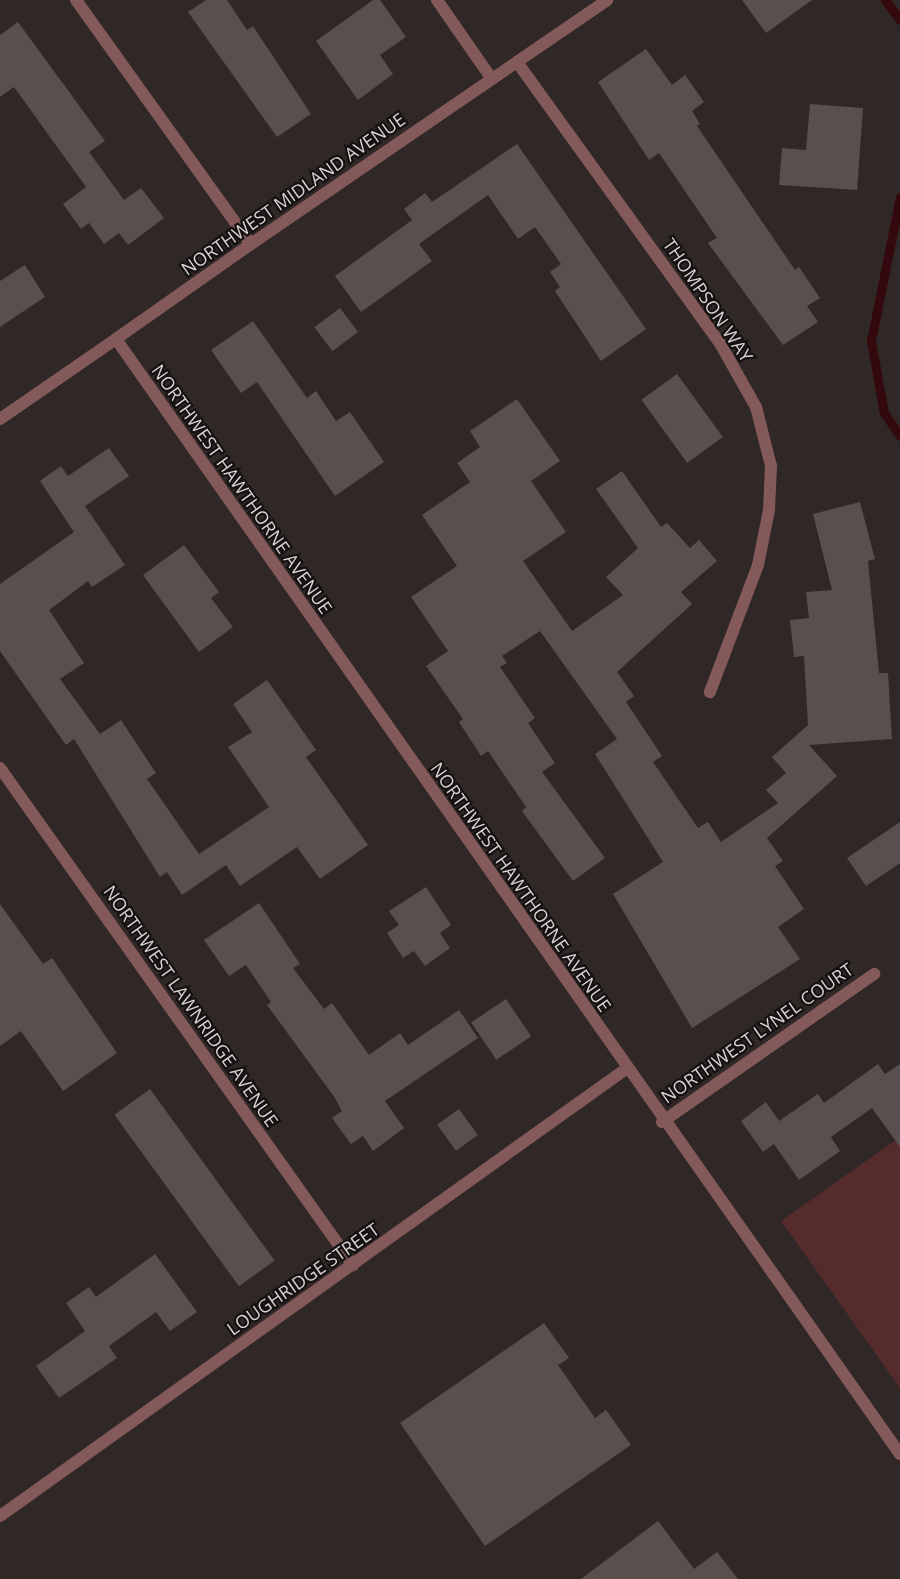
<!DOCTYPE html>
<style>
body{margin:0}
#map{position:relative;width:900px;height:1579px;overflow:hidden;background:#302727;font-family:"Open Sans",sans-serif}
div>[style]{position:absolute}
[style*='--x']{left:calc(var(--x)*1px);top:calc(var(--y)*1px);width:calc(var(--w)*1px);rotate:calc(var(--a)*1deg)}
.green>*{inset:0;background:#552b2c}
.stream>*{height:9px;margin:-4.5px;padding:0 4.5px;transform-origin:4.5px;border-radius:4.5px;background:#34090e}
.building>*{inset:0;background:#594f4e;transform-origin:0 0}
.minor>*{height:12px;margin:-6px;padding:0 6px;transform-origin:6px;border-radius:6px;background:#845959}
.tertiary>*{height:12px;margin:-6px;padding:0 6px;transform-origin:6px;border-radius:6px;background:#845959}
span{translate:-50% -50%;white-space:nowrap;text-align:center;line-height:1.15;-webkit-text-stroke:4.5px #151111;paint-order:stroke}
.street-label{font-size:18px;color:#d8d2d2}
</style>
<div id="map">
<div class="green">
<div style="clip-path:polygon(900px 1137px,900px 1388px,781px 1221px)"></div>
</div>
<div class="stream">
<div style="--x:885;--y:0;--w:25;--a:53"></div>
<div style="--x:900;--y:197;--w:147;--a:101.4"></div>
<div style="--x:871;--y:341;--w:73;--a:79.8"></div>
<div style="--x:884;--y:413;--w:28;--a:55"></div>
</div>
<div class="building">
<div style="clip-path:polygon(206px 0,227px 0,247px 30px,253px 26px,311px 114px,277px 137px,188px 12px)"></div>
<div style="clip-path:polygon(373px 0,380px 0,406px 37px,380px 55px,393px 74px,358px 100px,316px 41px)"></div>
<div style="clip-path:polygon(742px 0,812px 0,766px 33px)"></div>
<div style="clip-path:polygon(18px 22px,105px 141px,89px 152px,124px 200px,141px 188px,164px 218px,128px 245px,119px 233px,104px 244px,89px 223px,81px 229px,63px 204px,86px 187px,14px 87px,0 97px,0 35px)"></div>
<div style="clip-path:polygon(646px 49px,672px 85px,685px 75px,704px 102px,692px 111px,700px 124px,697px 126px,795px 270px,799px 267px,820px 298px,807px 306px,818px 322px,783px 345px,708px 243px,717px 238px,659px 153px,649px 160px,598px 82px)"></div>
<div style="clip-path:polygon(810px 104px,863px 108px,857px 190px,779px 185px,782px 148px,806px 150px)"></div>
<div style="clip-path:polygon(517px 144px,646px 329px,601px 361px,555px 291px,560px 287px,550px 272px,561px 264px,535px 227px,518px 239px,488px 195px,419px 244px,432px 261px,361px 312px,335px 276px,412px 220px,404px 209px,425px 193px,432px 202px)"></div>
<div style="clip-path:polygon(25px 265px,45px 297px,0 327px,0 281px)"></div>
<div style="left:340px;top:308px;width:30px;height:32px;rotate:53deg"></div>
<div style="clip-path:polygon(253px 321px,307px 398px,316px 391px,336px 421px,350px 412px,384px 462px,335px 496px,257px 382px,241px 393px,211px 350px)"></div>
<div style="left:677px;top:374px;width:78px;height:44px;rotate:54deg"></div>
<div style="clip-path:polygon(517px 399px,560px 461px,531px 481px,566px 532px,523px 561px,572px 631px,623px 595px,606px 577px,638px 548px,596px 489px,622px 471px,661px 527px,667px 523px,690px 548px,699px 540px,717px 561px,681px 592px,692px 604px,617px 672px,634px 696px,626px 702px,662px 756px,653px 762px,698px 828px,708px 822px,721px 842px,778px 803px,766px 790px,786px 773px,772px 757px,808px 725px,804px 656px,794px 657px,790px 620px,809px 618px,806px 592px,832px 590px,813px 514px,860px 502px,875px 559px,868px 561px,879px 673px,888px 673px,892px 739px,809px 745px,837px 776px,767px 838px,783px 861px,775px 866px,804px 909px,778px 927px,800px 959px,692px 1028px,613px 894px,663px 862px,595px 754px,617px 739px,540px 631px,502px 656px,507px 663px,500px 667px,535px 718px,528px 723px,555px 763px,542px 772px,605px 858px,573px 881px,522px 811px,526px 807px,488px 751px,481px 756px,459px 722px,463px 719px,426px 666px,448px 651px,411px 597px,457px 566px,422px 515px,470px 482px,457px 463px,480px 447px,470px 431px)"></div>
<div style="clip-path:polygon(109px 448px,129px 476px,85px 506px,125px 565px,92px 587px,88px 581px,49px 610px,84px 663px,60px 679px,100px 734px,121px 720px,156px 773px,147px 779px,199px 854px,269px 807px,228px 747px,252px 732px,233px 704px,267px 680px,316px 750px,306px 757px,368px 845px,320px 879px,297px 847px,240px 886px,226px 865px,182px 895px,167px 872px,160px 877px,74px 739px,66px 745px,0 651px,0 584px,74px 532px,40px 481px,61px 466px,68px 476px)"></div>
<div style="clip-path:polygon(184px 545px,219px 592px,211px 598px,233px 627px,199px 652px,143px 575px)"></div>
<div style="clip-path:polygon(900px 822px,900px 863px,866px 886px,847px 858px)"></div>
<div style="clip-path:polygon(426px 887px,451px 925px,440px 933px,450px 948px,425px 966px,414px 951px,403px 958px,387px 933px,399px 925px,389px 911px)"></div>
<div style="clip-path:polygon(259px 903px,300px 964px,293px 968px,324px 1009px,332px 1003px,369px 1055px,400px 1033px,408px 1045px,459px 1010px,478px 1038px,385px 1101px,404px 1128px,373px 1151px,363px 1136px,351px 1144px,332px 1118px,342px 1111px,335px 1098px,267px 1005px,271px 1002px,246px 965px,229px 976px,204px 940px)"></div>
<div style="clip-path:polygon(0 904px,43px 964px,52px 958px,117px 1053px,63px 1091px,21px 1031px,0 1046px)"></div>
<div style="left:506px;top:999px;width:45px;height:42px;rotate:56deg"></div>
<div style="clip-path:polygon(878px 1064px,885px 1074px,900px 1064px,900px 1147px,872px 1108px,831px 1137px,840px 1151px,799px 1180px,774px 1144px,763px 1152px,741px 1121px,766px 1102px,779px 1121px,818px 1094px,824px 1103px)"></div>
<div style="left:150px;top:1089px;width:212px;height:44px;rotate:54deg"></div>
<div style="left:459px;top:1109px;width:32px;height:27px;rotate:54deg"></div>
<div style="clip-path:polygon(155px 1254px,197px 1312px,170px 1331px,156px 1312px,109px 1346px,117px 1358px,59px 1398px,36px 1366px,85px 1331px,66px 1303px,89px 1287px,96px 1297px)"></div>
<div style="clip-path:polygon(544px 1323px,569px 1358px,558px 1365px,595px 1418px,606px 1410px,631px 1445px,485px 1546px,400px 1423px)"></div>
<div style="clip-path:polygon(658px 1521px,694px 1569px,717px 1552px,738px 1579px,581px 1579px)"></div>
</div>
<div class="minor">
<div style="--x:437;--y:0;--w:96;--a:55.2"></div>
<div style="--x:517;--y:62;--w:349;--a:54.2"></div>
<div style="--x:721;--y:345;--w:71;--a:60.6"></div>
<div style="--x:756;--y:407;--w:61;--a:75.7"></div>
<div style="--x:771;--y:466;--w:44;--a:92.6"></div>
<div style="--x:769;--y:510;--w:56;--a:101.3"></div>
<div style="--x:758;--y:565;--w:136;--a:110.7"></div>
<div style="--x:251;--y:244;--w:432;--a:-34.4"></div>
<div style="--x:0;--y:419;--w:141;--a:-34.6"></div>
<div style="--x:0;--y:768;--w:610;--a:54.62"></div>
<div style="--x:662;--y:1122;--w:259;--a:-34.9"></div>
<div style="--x:0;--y:1516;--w:769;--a:-35.53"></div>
</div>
<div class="tertiary">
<div style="--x:76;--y:0;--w:300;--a:54.4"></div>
<div style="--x:251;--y:244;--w:165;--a:144.9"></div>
<div style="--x:116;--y:339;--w:1363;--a:54.89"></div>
</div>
<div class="street-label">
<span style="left:293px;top:194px;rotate:-35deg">NORTHWEST MIDLAND AVENUE</span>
<span style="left:708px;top:300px;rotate:56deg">THOMPSON WAY</span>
<span style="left:242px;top:489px;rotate:55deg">NORTHWEST HAWTHORNE AVENUE</span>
<span style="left:521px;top:887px;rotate:55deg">NORTHWEST HAWTHORNE AVENUE</span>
<span style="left:191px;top:1006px;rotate:55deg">NORTHWEST LAWNRIDGE AVENUE</span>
<span style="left:757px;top:1033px;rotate:-35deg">NORTHWEST LYNEL COURT</span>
<span style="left:303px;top:1279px;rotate:-35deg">LOUGHRIDGE STREET</span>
</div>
</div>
